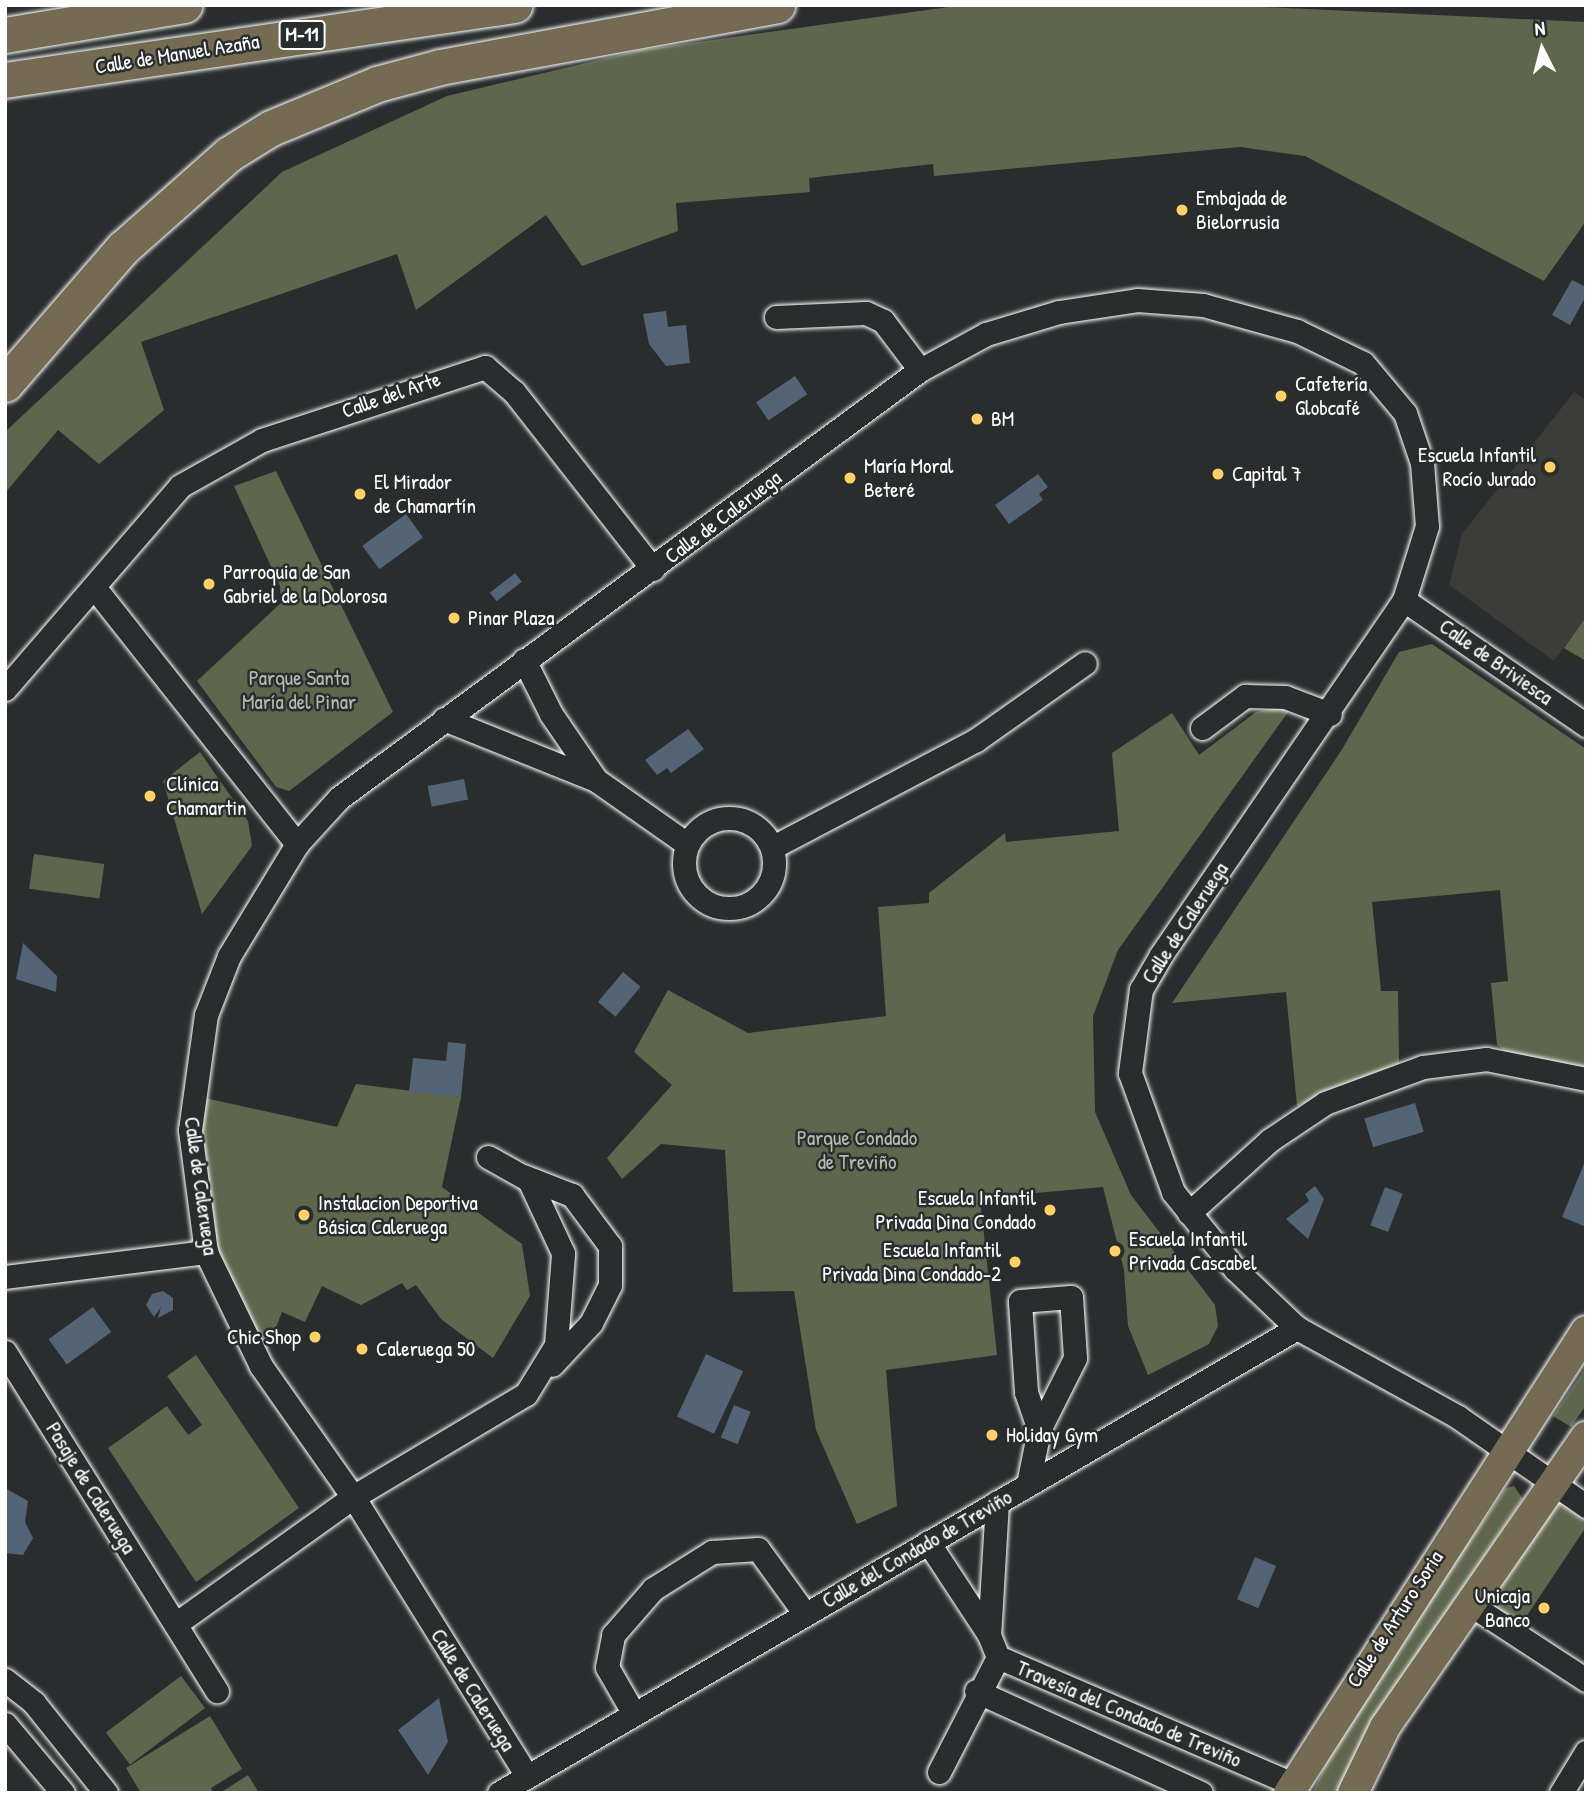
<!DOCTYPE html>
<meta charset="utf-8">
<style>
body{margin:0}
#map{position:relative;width:1591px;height:1798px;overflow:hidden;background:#2a2d2e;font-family:"Patrick Hand",sans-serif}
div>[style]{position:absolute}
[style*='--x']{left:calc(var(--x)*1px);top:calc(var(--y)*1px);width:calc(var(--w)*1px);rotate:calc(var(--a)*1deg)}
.built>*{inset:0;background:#3c3c38}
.green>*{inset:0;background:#5e674e;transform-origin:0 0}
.water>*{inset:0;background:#526475;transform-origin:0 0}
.roads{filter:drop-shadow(0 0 2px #fff) drop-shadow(0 0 2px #fff)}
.minor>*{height:23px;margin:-11.5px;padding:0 11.5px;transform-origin:11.5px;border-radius:11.5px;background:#2a2d2e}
.minor>.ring{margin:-11.5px;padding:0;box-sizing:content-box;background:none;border:23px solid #2a2d2e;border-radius:50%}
.major>*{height:30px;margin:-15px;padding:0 15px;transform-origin:15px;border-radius:15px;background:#756b52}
.highway>*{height:35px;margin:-17.5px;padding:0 17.5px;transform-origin:17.5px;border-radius:17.5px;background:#756b52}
.dots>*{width:19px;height:19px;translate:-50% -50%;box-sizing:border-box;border:4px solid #2a2d2e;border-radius:50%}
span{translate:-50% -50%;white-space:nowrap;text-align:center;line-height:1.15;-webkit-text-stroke:5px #2a2d2e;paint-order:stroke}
.shield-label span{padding:2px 5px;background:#2a2d2e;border:2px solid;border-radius:5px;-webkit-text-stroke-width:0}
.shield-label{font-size:19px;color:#fff;font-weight:700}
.street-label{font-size:21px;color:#fff}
.poi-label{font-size:21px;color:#fff}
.left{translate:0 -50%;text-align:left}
.right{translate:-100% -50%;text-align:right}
.park-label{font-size:21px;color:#b7bbaf}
.frame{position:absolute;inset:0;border:7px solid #fff;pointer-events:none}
.north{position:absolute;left:1507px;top:14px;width:70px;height:70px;-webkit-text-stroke:5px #2a2d2e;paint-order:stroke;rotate:354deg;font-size:19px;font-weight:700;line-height:28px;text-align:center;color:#fff}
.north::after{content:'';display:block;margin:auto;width:24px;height:32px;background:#fff;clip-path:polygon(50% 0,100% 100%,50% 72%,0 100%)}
</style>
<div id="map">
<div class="built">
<div style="clip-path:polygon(1574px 392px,1586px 400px,1586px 617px,1554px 661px,1449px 585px,1462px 534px)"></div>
</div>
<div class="green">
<div style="clip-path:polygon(963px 5px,1221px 5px,1586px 22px,1586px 221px,1544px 281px,1305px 156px,1240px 147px,934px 176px,933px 164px,809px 178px,810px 192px,676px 203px,678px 231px,582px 266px,546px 215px,416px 310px,397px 254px,141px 342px,164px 410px,99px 464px,58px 430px,5px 493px,5px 432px,282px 172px,447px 96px,641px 50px)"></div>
<div style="clip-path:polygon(276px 471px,393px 712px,289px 791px,276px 787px,197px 681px,281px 603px,280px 586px,234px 486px)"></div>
<div style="clip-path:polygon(1586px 617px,1586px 661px,1564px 648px)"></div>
<div style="clip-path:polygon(1432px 644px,1586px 749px,1586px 1068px,1509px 1054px,1497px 1045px,1491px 983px,1508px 981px,1500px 890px,1372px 902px,1381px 991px,1398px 991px,1399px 1063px,1297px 1106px,1286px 992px,1172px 1003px,1341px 751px,1399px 652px)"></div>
<div style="clip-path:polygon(1293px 705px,1118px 950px,1093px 1016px,1095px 1112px,1131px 1195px,1215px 1305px,1218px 1326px,1209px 1344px,1148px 1375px,1128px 1326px,1124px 1270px,1103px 1187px,980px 1198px,997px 1355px,886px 1370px,897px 1506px,857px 1524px,816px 1430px,794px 1291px,733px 1292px,725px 1150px,661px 1144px,622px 1179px,607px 1158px,672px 1085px,634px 1052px,668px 990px,748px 1033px,886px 1016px,878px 907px,929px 903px,929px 893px,1005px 833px,1006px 842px,1119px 831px,1112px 753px,1172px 713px,1199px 755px,1256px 712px)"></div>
<div style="clip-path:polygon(200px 752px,248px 821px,252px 846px,202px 914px,163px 781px)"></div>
<div style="left:34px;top:854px;width:71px;height:35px;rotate:8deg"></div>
<div style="clip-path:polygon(356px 1084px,461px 1097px,442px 1187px,522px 1244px,530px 1296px,493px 1358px,441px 1319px,416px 1285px,407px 1290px,402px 1283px,361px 1305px,322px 1286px,305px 1322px,282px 1312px,261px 1366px,206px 1252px,191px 1095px,337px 1127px)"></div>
<div style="clip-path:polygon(196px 1355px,299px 1508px,196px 1582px,108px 1448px,167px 1406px,188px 1435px,202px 1425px,167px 1376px)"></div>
<div style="clip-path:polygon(1586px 1367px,1586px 1405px,1571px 1427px,1553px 1416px)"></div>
<div style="clip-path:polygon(1514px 1486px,1523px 1499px,1371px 1724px,1337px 1793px,1312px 1793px,1351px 1714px,1506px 1488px)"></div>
<div style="clip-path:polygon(1557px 1495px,1586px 1515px,1586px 1527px,1520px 1626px,1485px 1604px)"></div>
<div style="left:181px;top:1676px;width:40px;height:94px;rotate:53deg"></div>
<div style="clip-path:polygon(210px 1716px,242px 1769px,211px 1788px,213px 1793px,141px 1793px,126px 1768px)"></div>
<div style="clip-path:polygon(248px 1775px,259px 1793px,220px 1793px)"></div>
</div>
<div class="water">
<div style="clip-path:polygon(1572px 280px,1586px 287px,1586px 296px,1570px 325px,1552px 315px)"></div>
<div style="clip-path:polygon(666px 311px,668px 327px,686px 325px,690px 363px,666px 366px,649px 344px,643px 314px)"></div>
<div style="left:795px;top:376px;width:22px;height:47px;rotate:56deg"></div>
<div style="clip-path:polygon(1038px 474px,1048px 487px,1039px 494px,1043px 500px,1009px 524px,995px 505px)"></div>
<div style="left:406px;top:514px;width:29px;height:54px;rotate:54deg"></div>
<div style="left:515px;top:573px;width:11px;height:32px;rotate:52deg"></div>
<div style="clip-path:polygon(688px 729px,704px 749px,671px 773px,667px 768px,657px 775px,645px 760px)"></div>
<div style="left:464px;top:779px;width:21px;height:37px;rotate:79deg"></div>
<div style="clip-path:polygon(23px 943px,57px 976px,56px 992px,16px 979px)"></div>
<div style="left:623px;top:972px;width:23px;height:39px;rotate:40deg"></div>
<div style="clip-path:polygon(448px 1042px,466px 1044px,461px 1097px,409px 1092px,413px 1058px,446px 1061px)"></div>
<div style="left:1415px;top:1103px;width:30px;height:53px;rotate:73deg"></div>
<div style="clip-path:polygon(1586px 1159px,1586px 1227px,1562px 1217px)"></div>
<div style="clip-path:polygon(1315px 1186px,1324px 1199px,1308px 1239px,1286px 1219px,1309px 1201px,1305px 1194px)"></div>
<div style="left:1385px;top:1187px;width:19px;height:41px;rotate:21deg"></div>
<div style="clip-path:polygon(163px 1291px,173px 1298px,173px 1310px,158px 1318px,161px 1307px,154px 1317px,146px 1305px,152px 1294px)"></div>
<div style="left:93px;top:1307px;width:31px;height:55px;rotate:54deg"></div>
<div style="left:706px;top:1354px;width:41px;height:69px;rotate:25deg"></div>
<div style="left:734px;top:1405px;width:18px;height:35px;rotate:22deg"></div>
<div style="clip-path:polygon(5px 1488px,28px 1501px,25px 1522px,33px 1538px,23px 1555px,5px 1553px)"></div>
<div style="left:1255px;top:1557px;width:23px;height:46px;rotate:23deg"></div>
<div style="clip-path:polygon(439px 1698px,448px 1742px,428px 1775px,398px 1730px)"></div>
</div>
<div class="roads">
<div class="minor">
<div style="--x:776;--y:317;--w:90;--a:-2.5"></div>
<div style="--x:866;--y:313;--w:19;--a:25"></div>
<div style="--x:883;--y:321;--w:61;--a:52.9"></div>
<div style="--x:94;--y:587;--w:328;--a:51.7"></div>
<div style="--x:1404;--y:600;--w:221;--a:34.5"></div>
<div style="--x:524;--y:660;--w:60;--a:63.4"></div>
<div style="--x:551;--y:714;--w:80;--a:55.7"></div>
<div style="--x:5;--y:689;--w:268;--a:-49.2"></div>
<div style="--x:180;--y:486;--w:94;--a:-29.3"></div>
<div style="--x:262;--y:440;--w:235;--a:-18.1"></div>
<div style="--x:485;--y:367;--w:38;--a:41"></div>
<div style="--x:514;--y:392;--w:225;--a:51.9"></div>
<div style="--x:444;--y:719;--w:164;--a:21.9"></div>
<div style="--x:596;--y:780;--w:111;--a:35.1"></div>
<div style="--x:1202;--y:728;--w:54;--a:-36.7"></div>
<div style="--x:1245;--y:696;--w:40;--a:1.4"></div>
<div style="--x:1285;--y:697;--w:48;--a:20.7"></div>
<div class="ring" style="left:684px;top:818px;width:67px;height:67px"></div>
<div style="--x:773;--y:847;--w:229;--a:-27.8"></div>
<div style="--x:976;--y:740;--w:133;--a:-35.2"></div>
<div style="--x:523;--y:1176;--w:53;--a:21.2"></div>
<div style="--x:572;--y:1195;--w:64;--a:53.3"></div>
<div style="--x:610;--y:1246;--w:39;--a:90"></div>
<div style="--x:610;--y:1285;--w:42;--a:116.6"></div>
<div style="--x:591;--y:1323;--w:57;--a:132.9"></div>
<div style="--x:1189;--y:1213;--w:109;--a:-42"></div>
<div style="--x:1270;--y:1140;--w:66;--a:-33.9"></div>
<div style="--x:1325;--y:1103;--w:104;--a:-20.2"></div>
<div style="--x:1423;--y:1067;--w:64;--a:-7.2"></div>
<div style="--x:1486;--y:1059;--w:102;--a:11.3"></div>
<div style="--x:5;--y:1277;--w:203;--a:-7.1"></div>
<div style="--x:5;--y:1352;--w:400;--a:58"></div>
<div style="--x:1028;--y:1484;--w:55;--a:-78.5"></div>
<div style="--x:1039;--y:1430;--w:40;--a:-108.9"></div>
<div style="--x:1026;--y:1392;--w:91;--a:-93.8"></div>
<div style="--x:1020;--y:1301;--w:51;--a:-4.5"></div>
<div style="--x:1071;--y:1297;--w:61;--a:86.2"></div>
<div style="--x:1075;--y:1358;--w:80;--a:116.6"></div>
<div style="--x:997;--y:1502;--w:133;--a:93.4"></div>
<div style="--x:989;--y:1635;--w:24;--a:68"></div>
<div style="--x:928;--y:1542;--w:111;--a:56.7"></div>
<div style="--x:1471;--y:1605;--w:137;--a:33.1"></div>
<div style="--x:177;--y:1623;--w:216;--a:-35.6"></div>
<div style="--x:353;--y:1497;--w:201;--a:-30.8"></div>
<div style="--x:526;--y:1394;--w:57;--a:-58.5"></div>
<div style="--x:556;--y:1345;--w:92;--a:-85.6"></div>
<div style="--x:563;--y:1253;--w:81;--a:-115"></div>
<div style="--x:529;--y:1180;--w:47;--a:-150.7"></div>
<div style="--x:998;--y:1657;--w:321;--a:23.3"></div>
<div style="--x:5;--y:1680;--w:37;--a:38"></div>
<div style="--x:34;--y:1703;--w:115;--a:51.3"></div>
<div style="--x:976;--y:1691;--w:247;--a:24.4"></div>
<div style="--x:634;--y:1714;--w:54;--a:-119.9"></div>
<div style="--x:607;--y:1667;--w:33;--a:-79"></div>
<div style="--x:613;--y:1635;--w:61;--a:-49"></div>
<div style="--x:653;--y:1589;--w:70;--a:-32.1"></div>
<div style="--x:712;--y:1552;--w:46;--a:-3.7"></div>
<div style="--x:758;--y:1549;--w:80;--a:54.1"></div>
<div style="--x:5;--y:1724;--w:90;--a:50"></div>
<div style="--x:939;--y:1772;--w:129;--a:-62.8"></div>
<div style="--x:527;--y:1776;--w:329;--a:-121.9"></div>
<div style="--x:353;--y:1497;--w:160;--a:-125.1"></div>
<div style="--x:261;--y:1366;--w:127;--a:-115.8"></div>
<div style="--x:206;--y:1252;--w:123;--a:-97.5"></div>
<div style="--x:190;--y:1130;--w:116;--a:-82.1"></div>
<div style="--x:206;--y:1015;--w:63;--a:-68.7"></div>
<div style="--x:229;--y:956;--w:131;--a:-58.7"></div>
<div style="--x:297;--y:844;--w:62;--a:-47.6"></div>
<div style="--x:339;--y:798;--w:722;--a:-36.38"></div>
<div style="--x:920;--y:370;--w:75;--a:-28.6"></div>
<div style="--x:986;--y:334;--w:76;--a:-16.8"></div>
<div style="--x:1059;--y:312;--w:79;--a:-8.7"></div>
<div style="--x:1137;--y:300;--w:66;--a:4.3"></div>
<div style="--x:1203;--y:305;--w:98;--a:15.5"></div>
<div style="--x:1297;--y:331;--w:73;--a:25.9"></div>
<div style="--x:1363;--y:363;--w:65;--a:50"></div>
<div style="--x:1405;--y:413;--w:53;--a:71.2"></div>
<div style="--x:1422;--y:463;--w:63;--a:85.5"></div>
<div style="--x:1427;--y:526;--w:77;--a:107.3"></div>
<div style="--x:1404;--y:600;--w:430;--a:124.4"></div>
<div style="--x:1161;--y:955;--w:39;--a:120"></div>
<div style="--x:1141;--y:989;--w:85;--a:97.5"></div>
<div style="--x:1130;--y:1073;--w:127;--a:70.1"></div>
<div style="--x:1173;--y:1192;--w:99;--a:51.2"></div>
<div style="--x:1235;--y:1269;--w:86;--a:43.6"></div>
<div style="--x:1297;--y:1328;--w:184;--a:28.9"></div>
<div style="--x:1458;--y:1417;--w:156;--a:34.8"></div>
<div style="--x:499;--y:1793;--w:924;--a:-30.23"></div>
<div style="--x:1561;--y:1793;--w:48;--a:-58.6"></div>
</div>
<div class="major">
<div style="--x:1289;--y:1793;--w:549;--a:-57.26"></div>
<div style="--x:1353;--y:1793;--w:73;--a:-64.1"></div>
<div style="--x:1385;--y:1727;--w:353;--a:-55.3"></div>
</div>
<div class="highway">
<div style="--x:5;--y:35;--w:182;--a:-9.5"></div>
<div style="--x:5;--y:80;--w:515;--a:-8.37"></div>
<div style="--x:5;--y:384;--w:180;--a:-49.1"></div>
<div style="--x:123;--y:248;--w:142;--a:-41.6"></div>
<div style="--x:229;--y:154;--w:49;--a:-31.8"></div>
<div style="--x:271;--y:128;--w:115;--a:-22.5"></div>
<div style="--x:377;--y:84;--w:65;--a:-15.1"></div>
<div style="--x:440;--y:67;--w:343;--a:-10.4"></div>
</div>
</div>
<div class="dots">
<div style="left:1182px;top:210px;background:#ffd166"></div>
<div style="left:1281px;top:396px;background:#ffd166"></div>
<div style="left:977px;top:419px;background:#ffd166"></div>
<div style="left:1550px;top:467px;background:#ffd166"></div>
<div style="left:1218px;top:474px;background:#ffd166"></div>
<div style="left:850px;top:478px;background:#ffd166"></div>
<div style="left:360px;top:494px;background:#ffd166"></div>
<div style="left:209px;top:584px;background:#ffd166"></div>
<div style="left:454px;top:618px;background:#ffd166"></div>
<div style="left:150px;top:796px;background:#ffd166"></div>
<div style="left:1050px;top:1210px;background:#ffd166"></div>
<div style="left:304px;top:1215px;background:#ffd166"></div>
<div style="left:1115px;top:1251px;background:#ffd166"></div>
<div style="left:1015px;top:1262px;background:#ffd166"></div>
<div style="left:315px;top:1337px;background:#ffd166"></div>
<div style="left:362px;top:1349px;background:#ffd166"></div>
<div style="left:992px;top:1435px;background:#ffd166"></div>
<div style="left:1544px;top:1608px;background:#ffd166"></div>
</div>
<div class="shield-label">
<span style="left:302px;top:35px">M-11</span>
</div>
<div class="street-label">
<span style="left:177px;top:54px;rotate:-9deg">Calle de Manuel Azaña</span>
<span style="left:391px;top:395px;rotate:-19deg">Calle del Arte</span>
<span style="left:723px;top:517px;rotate:-37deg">Calle de Caleruega</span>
<span style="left:1496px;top:662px;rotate:35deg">Calle de Briviesca</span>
<span style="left:1185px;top:923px;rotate:-57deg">Calle de Caleruega</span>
<span style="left:201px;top:1186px;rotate:82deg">Calle de Caleruega</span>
<span style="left:91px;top:1488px;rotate:58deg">Pasaje de Caleruega</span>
<span style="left:917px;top:1549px;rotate:-30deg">Calle del Condado de Treviño</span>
<span style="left:1395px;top:1619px;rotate:-57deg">Calle de Arturo Soria</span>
<span style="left:473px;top:1690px;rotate:58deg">Calle de Caleruega</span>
<span style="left:1129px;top:1714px;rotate:23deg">Travesía del Condado de Treviño</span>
</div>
<div class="poi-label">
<span class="left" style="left:1196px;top:210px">Embajada de<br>Bielorrusia</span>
<span class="left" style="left:1295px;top:396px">Cafetería<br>Globcafé</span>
<span class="left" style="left:991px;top:419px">BM</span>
<span class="right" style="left:1536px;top:467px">Escuela Infantil<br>Rocío Jurado</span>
<span class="left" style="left:864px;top:478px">María Moral<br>Beteré</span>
<span class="left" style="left:1232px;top:474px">Capital 7</span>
<span class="left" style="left:374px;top:494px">El Mirador<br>de Chamartín</span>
<span class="left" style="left:223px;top:584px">Parroquia de San<br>Gabriel de la Dolorosa</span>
<span class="left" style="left:468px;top:618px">Pinar Plaza</span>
<span class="left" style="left:166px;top:796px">Clínica<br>Chamartin</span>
<span class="right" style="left:1036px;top:1210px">Escuela Infantil<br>Privada Dina Condado</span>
<span class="left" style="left:318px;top:1215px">Instalacion Deportiva<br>Básica Caleruega</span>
<span class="left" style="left:1129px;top:1251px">Escuela Infantil<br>Privada Cascabel</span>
<span class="right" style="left:1001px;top:1262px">Escuela Infantil<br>Privada Dina Condado-2</span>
<span class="right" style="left:301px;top:1337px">Chic Shop</span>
<span class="left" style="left:376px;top:1349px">Caleruega 50</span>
<span class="left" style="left:1006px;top:1435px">Holiday Gym</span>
<span class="right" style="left:1530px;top:1608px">Unicaja<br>Banco</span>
</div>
<div class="park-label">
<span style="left:299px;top:690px">Parque Santa<br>María del Pinar</span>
<span style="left:857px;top:1150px">Parque Condado<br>de Treviño</span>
</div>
<div class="frame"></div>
<div class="north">N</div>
</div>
